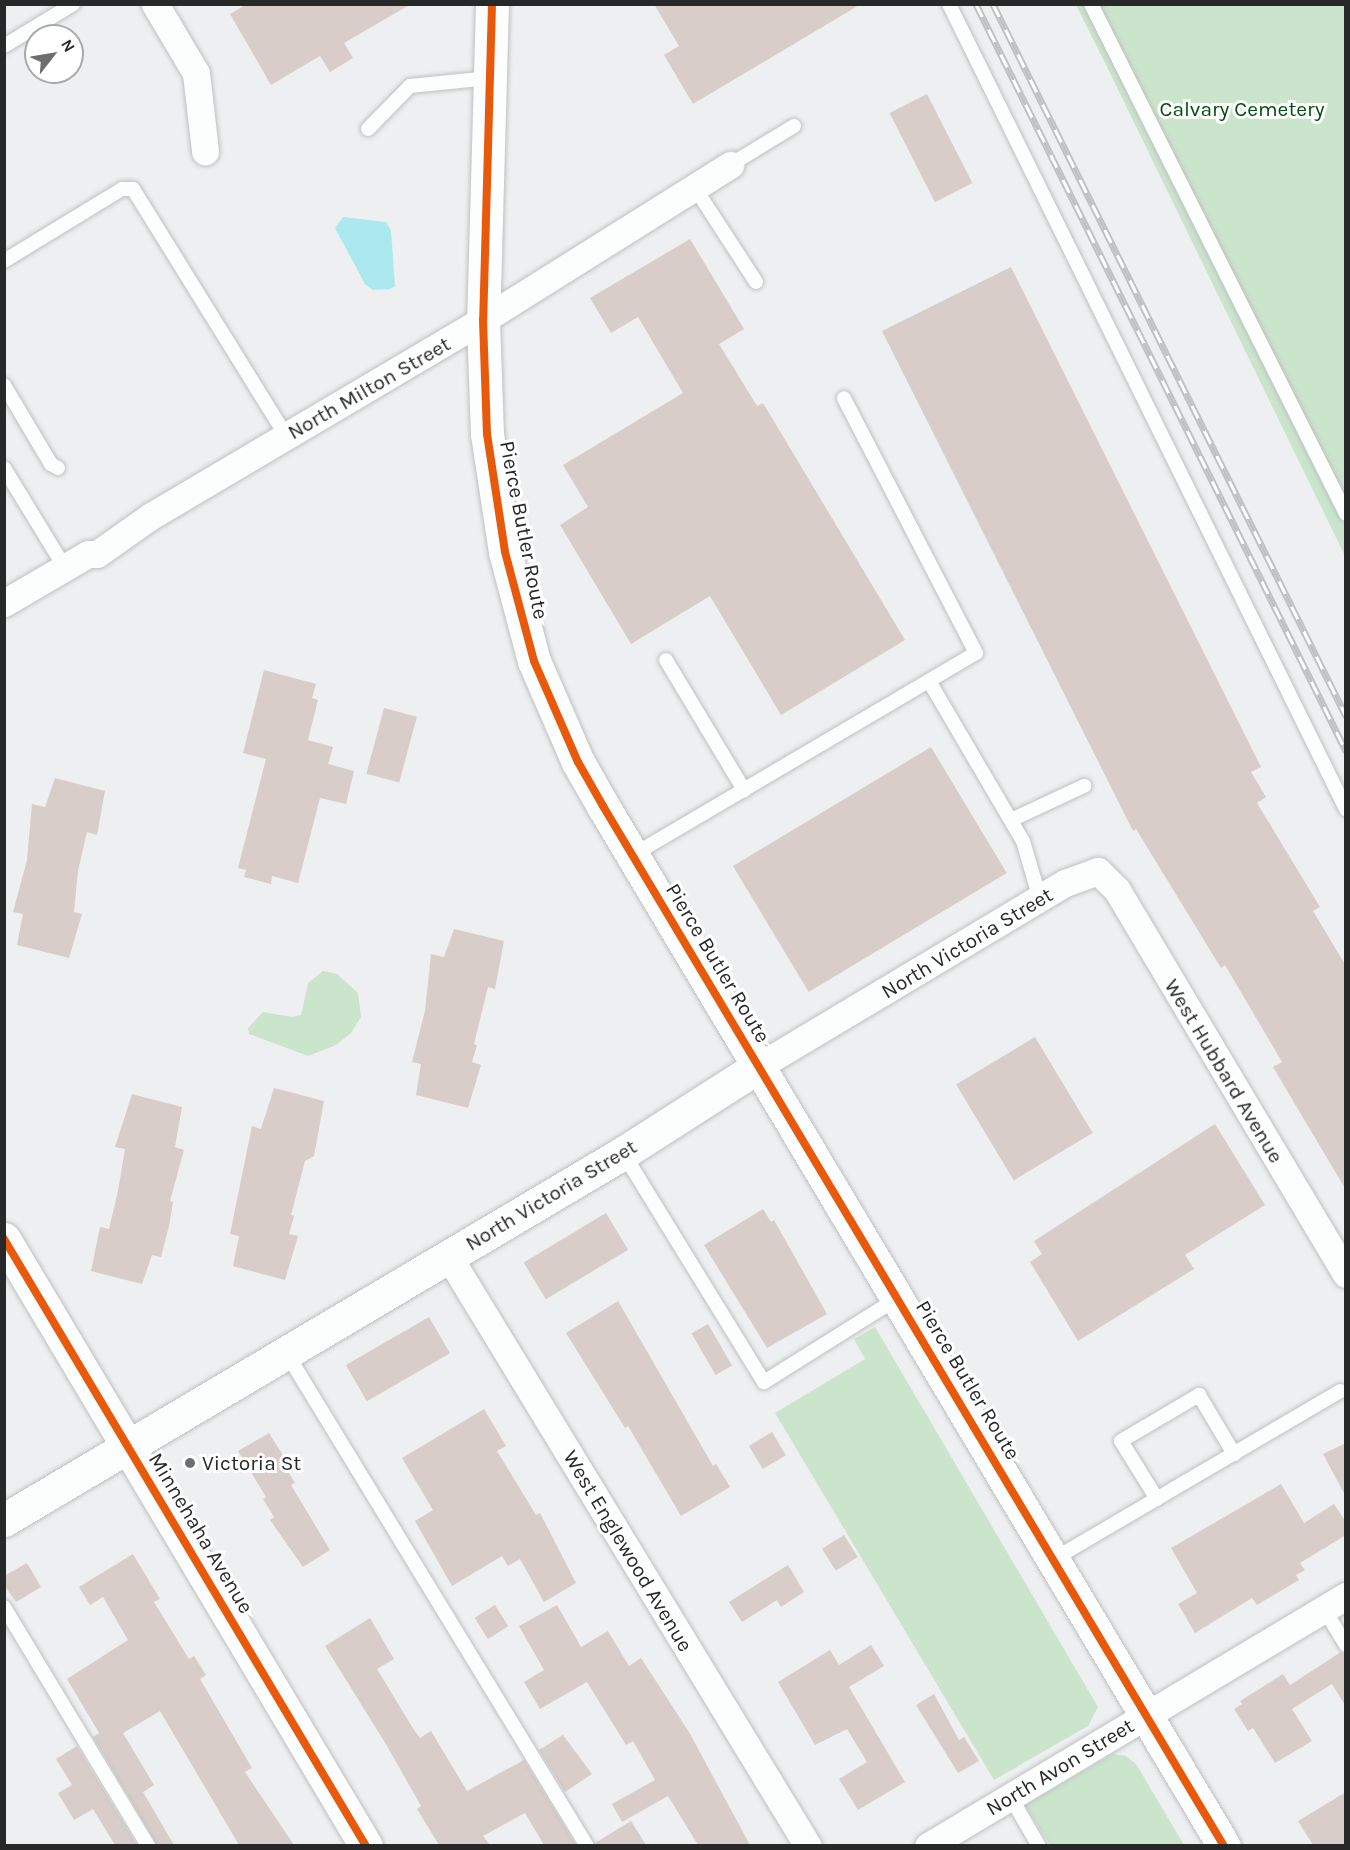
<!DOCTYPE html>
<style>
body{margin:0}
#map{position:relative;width:1350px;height:1850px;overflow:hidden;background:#eeeff0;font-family:Karla,sans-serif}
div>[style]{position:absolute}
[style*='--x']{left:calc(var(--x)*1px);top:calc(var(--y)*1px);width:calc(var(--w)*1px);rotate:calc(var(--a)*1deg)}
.green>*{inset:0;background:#cae5cc}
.water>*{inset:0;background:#ace9ef}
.building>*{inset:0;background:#d9cdc9;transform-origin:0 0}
.roads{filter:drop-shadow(0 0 2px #bfc0c1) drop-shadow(0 0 2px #bfc0c1)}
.lane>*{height:14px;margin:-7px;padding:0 7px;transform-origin:7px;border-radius:7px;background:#fcfdfd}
.street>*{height:27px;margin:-13.5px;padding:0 13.5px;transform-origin:13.5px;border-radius:13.5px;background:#fcfdfd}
.secondary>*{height:33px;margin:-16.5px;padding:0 16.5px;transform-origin:16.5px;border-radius:16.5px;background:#fcfdfd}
.rail>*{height:7px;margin-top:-3.5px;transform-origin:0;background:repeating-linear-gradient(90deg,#fff 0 14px,#c1c1c2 0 28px);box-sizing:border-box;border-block:2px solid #c1c1c2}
.cycleway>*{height:8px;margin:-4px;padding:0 4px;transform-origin:4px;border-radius:4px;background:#e8590c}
.dots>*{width:16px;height:16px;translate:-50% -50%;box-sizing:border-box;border:3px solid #fff;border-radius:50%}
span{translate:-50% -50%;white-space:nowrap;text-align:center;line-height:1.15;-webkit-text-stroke:6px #fff;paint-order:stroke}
.park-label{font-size:21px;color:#004e12}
.street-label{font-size:21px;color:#272828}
.poi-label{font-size:21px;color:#272828}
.left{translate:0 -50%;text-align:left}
.frame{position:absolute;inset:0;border:6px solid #272828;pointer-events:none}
.north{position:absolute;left:24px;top:24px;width:60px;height:60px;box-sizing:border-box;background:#fff;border:2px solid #a9a9a9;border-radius:50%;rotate:59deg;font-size:16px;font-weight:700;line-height:24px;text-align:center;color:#272828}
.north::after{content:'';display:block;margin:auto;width:21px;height:27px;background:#6d6e6e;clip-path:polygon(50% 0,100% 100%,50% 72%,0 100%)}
</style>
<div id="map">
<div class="green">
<div style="clip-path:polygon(1076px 5px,1345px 5px,1345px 556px,1107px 67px)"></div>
<div style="clip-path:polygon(323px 971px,337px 974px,358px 993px,361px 1017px,351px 1033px,336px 1045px,308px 1056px,249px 1034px,248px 1028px,263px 1012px,292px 1017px,301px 1015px,308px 983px)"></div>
<div style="clip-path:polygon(875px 1327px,1098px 1707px,1088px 1726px,994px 1780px,775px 1413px,865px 1359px,854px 1339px)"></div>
<div style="clip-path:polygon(1113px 1754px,1126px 1756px,1136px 1764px,1184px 1845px,1050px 1845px,1025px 1805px)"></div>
</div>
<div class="water">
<div style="clip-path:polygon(343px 217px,386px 222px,391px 230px,395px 286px,390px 289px,373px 290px,365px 284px,335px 228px)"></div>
</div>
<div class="building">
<div style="clip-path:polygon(247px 4px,411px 4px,344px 43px,353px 58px,330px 72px,320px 56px,271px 85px,230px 14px)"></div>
<div style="clip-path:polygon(654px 4px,861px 4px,693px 104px,664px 55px,679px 46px)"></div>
<div style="left:927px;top:94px;width:100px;height:42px;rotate:63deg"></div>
<div style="clip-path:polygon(690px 239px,744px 329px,719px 344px,757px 406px,763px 403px,905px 640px,781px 715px,710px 596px,631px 644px,560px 525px,588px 507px,563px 465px,683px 393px,638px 317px,611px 333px,590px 298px)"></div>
<div style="clip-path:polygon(1011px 267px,1261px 767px,1251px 772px,1266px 797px,1257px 803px,1320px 907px,1313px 911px,1346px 966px,1346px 1190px,1273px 1067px,1282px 1062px,1225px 965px,1221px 968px,1136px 829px,1133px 831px,882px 331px)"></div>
<div style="clip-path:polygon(264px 670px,316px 684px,312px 698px,318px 700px,308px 740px,333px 747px,328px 764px,354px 771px,346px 804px,320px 798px,298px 883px,272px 876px,271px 884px,244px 877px,246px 870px,238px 868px,266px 759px,243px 753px)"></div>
<div style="left:384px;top:708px;width:34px;height:68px;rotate:15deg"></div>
<div style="left:931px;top:747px;width:147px;height:231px;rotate:59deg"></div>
<div style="clip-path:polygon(55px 778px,105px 791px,97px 835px,87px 832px,78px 871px,74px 912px,82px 914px,69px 958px,17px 945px,23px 914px,13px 912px,27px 860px,32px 804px,45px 807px)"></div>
<div style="clip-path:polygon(454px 929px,504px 941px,495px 989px,488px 987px,474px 1044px,477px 1045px,472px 1062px,481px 1065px,468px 1108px,416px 1095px,421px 1064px,412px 1062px,425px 1011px,431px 954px,444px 957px)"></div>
<div style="left:1035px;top:1037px;width:112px;height:92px;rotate:59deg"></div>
<div style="clip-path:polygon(274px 1088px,324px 1101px,314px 1156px,305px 1161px,291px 1215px,294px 1216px,289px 1234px,298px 1236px,285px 1280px,233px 1266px,239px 1236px,230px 1234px,252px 1126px,261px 1129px)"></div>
<div style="clip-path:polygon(132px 1094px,182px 1107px,175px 1147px,184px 1150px,170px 1201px,173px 1202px,169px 1226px,161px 1257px,152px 1255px,142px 1284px,91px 1271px,100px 1227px,109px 1229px,118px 1191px,125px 1149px,115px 1147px)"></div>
<div style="clip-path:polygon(1215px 1124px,1265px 1205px,1185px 1255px,1194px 1269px,1078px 1341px,1030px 1262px,1042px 1254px,1034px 1241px)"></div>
<div style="clip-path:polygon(763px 1209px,771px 1222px,774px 1220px,827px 1314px,767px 1348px,704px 1245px)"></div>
<div style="left:606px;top:1213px;width:43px;height:96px;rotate:59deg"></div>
<div style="clip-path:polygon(618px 1301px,713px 1466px,716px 1464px,730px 1487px,681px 1516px,628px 1426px,625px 1428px,566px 1333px)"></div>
<div style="left:429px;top:1317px;width:42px;height:96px;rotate:60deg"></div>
<div style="left:708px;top:1324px;width:48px;height:19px;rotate:60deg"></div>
<div style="clip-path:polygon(484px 1409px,506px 1446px,497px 1451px,536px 1515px,540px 1513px,576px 1583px,544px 1602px,520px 1559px,508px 1566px,502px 1556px,452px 1586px,415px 1521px,433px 1510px,402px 1458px)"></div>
<div style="left:772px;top:1432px;width:27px;height:27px;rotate:59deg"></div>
<div style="clip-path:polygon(269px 1433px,284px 1457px,281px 1460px,295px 1483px,291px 1485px,330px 1550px,303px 1567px,270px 1520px,274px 1517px,263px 1499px,266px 1497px,238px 1451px)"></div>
<div style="clip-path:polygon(1346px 1443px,1346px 1497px,1323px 1454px)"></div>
<div style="clip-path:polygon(1281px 1484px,1304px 1523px,1334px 1504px,1346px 1522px,1346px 1535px,1300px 1563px,1305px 1570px,1296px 1575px,1299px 1580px,1257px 1605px,1252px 1598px,1195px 1633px,1178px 1604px,1197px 1593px,1171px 1548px)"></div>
<div style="left:844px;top:1535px;width:26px;height:26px;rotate:58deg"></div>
<div style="clip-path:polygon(133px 1554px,160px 1599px,154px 1602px,189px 1659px,194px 1656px,206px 1675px,200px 1679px,252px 1768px,245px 1772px,294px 1845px,239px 1845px,160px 1711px,123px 1733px,154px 1785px,143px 1792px,174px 1845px,157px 1845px,93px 1737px,99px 1733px,67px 1679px,128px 1640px,103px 1597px,90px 1605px,79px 1587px)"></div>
<div style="clip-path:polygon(27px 1563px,41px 1587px,16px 1602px,4px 1585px,4px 1576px)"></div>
<div style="clip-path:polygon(788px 1565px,804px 1592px,781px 1607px,777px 1600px,742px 1622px,729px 1602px)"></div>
<div style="left:495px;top:1605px;width:25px;height:24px;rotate:58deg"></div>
<div style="clip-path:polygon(557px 1605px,581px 1647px,608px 1631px,629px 1666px,641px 1658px,689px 1732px,750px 1845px,698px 1845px,668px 1796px,622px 1822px,612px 1804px,655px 1780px,633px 1741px,626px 1745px,587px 1682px,540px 1709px,524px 1682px,544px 1670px,519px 1626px)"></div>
<div style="clip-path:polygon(370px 1618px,394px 1659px,377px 1669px,414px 1730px,420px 1738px,431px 1731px,467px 1791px,524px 1760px,576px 1845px,544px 1845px,525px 1813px,483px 1836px,490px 1845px,439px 1845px,417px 1809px,421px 1806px,387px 1746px,325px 1646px)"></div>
<div style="clip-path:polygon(871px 1645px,884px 1666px,849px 1687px,905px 1782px,858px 1810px,839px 1779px,867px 1762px,847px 1729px,815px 1745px,778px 1682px,830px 1650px,839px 1665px)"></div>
<div style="clip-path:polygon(1341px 1652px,1346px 1654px,1346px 1707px,1332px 1684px,1292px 1709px,1312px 1741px,1275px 1763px,1253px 1728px,1248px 1731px,1234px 1709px,1242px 1704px,1240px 1701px,1283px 1674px,1290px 1685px)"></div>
<div style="clip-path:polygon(934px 1694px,959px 1740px,964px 1737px,979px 1761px,958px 1773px,916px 1705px)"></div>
<div style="clip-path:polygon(563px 1735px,592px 1774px,565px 1792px,539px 1750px)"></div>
<div style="clip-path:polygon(77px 1746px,137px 1845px,115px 1845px,93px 1809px,74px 1820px,58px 1793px,72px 1785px,56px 1759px)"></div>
<div style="clip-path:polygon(1346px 1792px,1346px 1845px,1313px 1845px,1298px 1821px)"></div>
<div style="clip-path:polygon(631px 1821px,646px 1845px,596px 1845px,595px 1843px)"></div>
</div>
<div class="roads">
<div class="lane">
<div style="--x:949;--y:4;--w:898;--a:63.75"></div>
<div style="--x:1091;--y:4;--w:570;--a:63.43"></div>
<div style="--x:4;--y:46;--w:81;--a:-31.3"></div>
<div style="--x:368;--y:129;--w:60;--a:-45.7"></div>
<div style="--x:410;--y:86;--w:80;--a:-5.7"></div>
<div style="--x:730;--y:165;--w:75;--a:-31.4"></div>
<div style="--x:695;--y:188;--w:112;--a:57"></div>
<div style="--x:4;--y:261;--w:138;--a:-31.4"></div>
<div style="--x:122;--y:189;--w:11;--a:0"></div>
<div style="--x:133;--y:189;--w:291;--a:58.2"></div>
<div style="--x:4;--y:385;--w:92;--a:59.3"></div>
<div style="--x:51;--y:464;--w:8;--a:30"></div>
<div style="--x:4;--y:468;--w:117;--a:58.6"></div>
<div style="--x:666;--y:660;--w:152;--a:59"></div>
<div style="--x:929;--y:681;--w:186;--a:59.6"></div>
<div style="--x:1023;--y:841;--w:60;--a:73.7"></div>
<div style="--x:1011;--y:820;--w:81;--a:-25"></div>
<div style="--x:633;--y:855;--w:398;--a:-30.5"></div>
<div style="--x:976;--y:653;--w:287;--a:-117.4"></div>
<div style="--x:623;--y:1153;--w:269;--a:58.4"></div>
<div style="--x:764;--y:1382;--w:158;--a:-32.1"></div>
<div style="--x:287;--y:1354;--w:576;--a:58.63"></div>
<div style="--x:1157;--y:1499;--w:68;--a:-121.8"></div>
<div style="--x:1121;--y:1441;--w:91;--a:-30.5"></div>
<div style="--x:1199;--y:1395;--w:69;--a:59.3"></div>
<div style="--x:1054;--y:1559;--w:332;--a:-30.4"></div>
<div style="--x:4;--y:1607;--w:279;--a:58.9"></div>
<div style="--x:1324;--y:1609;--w:42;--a:58.6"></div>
<div style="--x:1010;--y:1796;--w:58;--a:59.9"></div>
</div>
<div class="street">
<div style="--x:155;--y:4;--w:80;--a:59.3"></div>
<div style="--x:196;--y:73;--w:79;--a:83.4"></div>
<div style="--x:4;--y:603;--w:97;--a:-30.3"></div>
<div style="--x:88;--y:554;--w:9;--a:0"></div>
<div style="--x:97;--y:554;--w:66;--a:-35.1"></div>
<div style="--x:151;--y:516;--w:386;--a:-30.6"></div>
<div style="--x:483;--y:320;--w:292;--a:-32.1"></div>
<div style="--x:759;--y:1066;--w:357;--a:-30.9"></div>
<div style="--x:1065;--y:883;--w:35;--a:-20"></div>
<div style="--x:1098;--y:871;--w:27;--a:45"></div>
<div style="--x:1117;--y:890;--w:447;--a:59.2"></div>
<div style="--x:449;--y:1257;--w:690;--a:58.64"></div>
<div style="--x:928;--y:1846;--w:487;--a:-30.9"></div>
</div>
<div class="secondary">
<div style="--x:492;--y:4;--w:316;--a:91.6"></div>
<div style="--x:483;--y:320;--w:114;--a:88"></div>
<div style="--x:487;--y:434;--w:119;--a:81.3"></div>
<div style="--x:505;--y:552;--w:113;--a:75.1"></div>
<div style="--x:534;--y:661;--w:110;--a:66.5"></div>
<div style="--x:578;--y:762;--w:51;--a:60.4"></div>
<div style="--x:603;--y:806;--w:1211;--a:59.16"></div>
<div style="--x:4;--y:1239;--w:707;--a:59.19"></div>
<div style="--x:4;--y:1520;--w:720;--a:-30.66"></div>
<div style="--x:623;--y:1153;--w:161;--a:-32.6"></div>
</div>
</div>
<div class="rail">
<div style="--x:976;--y:4;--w:834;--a:63.65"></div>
<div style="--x:993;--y:4;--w:795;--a:63.63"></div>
</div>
<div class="cycleway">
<div style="--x:492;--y:4;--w:316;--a:91.6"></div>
<div style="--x:483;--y:320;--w:114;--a:88"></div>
<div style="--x:487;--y:434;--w:119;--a:81.3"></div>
<div style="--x:505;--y:552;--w:113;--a:75.1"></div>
<div style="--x:534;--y:661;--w:110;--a:66.5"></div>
<div style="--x:578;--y:762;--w:51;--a:60.4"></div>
<div style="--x:603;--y:806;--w:1211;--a:59.16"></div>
<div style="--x:4;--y:1239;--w:707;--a:59.19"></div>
</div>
<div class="dots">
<div style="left:190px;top:1463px;background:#6d6e6e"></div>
</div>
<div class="park-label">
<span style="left:1242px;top:109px">Calvary Cemetery</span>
</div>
<div class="street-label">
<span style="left:369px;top:388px;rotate:-30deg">North Milton Street</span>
<span style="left:524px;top:530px;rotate:79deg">Pierce Butler Route</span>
<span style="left:967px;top:943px;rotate:-31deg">North Victoria Street</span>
<span style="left:718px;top:963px;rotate:59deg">Pierce Butler Route</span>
<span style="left:1224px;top:1071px;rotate:59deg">West Hubbard Avenue</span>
<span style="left:551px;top:1195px;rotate:-31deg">North Victoria Street</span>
<span style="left:968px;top:1380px;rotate:59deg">Pierce Butler Route</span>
<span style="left:201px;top:1533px;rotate:59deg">Minnehaha Avenue</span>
<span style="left:628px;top:1551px;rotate:59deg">West Englewood Avenue</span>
<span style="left:1060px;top:1767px;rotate:-31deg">North Avon Street</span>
</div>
<div class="poi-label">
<span class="left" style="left:202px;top:1463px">Victoria St</span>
</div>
<div class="frame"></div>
<div class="north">N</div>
</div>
